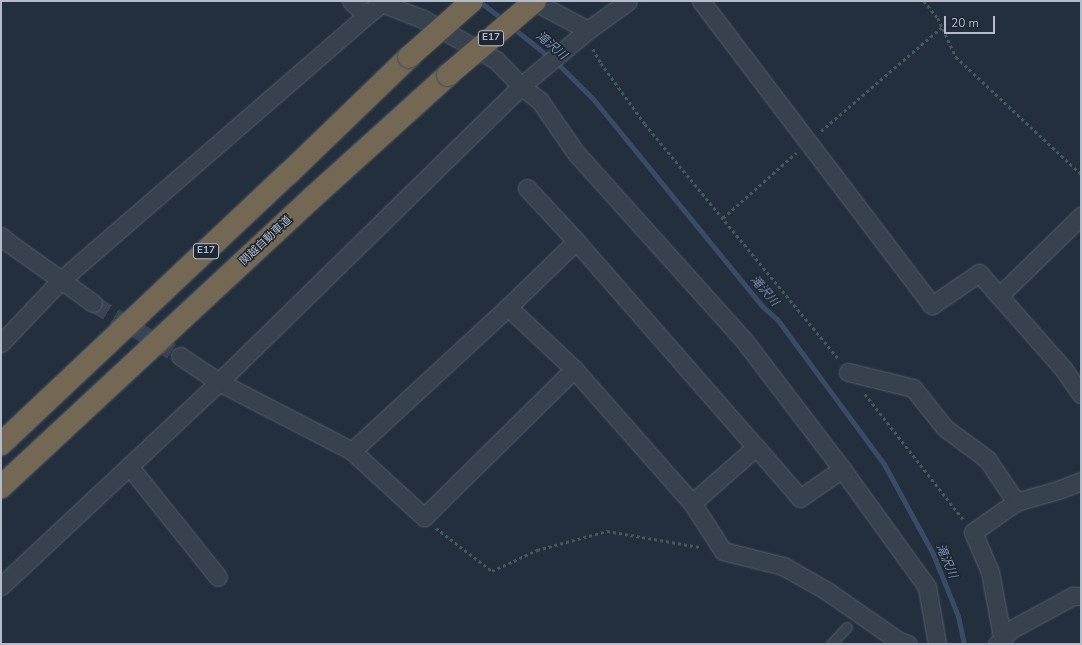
<!DOCTYPE html>
<meta charset="utf-8">
<style>
body{margin:0}
#map{position:relative;width:1082px;height:645px;overflow:hidden;background:#242f3e;font-family:"Nunito Sans","Noto Sans JP",sans-serif}
div>[style]{position:absolute}
[style*='--x']{left:calc(var(--x)*1px);top:calc(var(--y)*1px);width:calc(var(--w)*1px);rotate:calc(var(--a)*1deg)}
.stream>*{height:5px;margin:-2.5px;padding:0 2.5px;transform-origin:2.5px;border-radius:2.5px;background:#394c67}
.minor-tunnel>*{height:17px;margin-top:-8.5px;transform-origin:0;background:repeating-linear-gradient(90deg,#3a4453 0 17px,transparent 0 25px)}
.path>*{height:2.5px;margin-top:-1.25px;transform-origin:0;background:repeating-linear-gradient(90deg,#44595c 0 3px,transparent 0 6px)}
.roads{filter:drop-shadow(0 0 1px #565f6c) drop-shadow(0 0 1px #565f6c)}
.service>*{height:9px;margin:-4.5px;padding:0 4.5px;transform-origin:4.5px;border-radius:4.5px;background:#38414e}
.minor>*{height:17px;margin:-8.5px;padding:0 8.5px;transform-origin:8.5px;border-radius:8.5px;background:#38414e}
.motorway>*{height:22px;margin:-11px;padding:0 11px;transform-origin:11px;border-radius:11px;background:#746855}
.bridges{filter:drop-shadow(0 0 1px #434c59) drop-shadow(0 0 1px #434c59)}
.motorway-bridge>*{height:22px;margin:-11px;padding:0 11px;transform-origin:11px;border-radius:11px;background:#746855}
span{translate:-50% -50%;white-space:nowrap;text-align:center;line-height:1.15;-webkit-text-stroke:3px #1d2633;paint-order:stroke}
.shield-label span{padding:1px 3px;background:#1d2633;border:1px solid;border-radius:3px;-webkit-text-stroke-width:0}
.shield-label{font-size:10px;color:#b4bcc9;font-weight:700}
.street-label{font-size:11px;color:#b4bcc9}
.water-label{font-size:12px;color:#7c92b1;font-style:italic}
.frame{position:absolute;inset:0;border:2px solid #b4bcc9;pointer-events:none}
.scale{position:absolute;left:944px;top:16px;width:51px;height:18px;box-sizing:border-box;border:2px solid #b4bcc9;border-top:0;padding-left:5px;font-size:12px;line-height:14px;white-space:nowrap;color:#b4bcc9;-webkit-text-stroke:3px #1d2633;paint-order:stroke}
</style>
<div id="map">
<div class="stream">
<div style="--x:479;--y:1;--w:31;--a:38"></div>
<div style="--x:513;--y:28;--w:58;--a:38.7"></div>
<div style="--x:558;--y:64;--w:51;--a:45"></div>
<div style="--x:594;--y:100;--w:267;--a:50.8"></div>
<div style="--x:763;--y:307;--w:18;--a:41"></div>
<div style="--x:777;--y:319;--w:180;--a:53.6"></div>
<div style="--x:884;--y:464;--w:102;--a:61.4"></div>
<div style="--x:933;--y:554;--w:67;--a:68"></div>
<div style="--x:958;--y:616;--w:29;--a:78"></div>
</div>
<div class="minor-tunnel">
<div style="--x:93;--y:303;--w:102;--a:31.3"></div>
</div>
<div class="path">
<div style="--x:924;--y:1;--w:22;--a:51"></div>
<div style="--x:938;--y:18;--w:43;--a:65.2"></div>
<div style="--x:956;--y:57;--w:171;--a:43.1"></div>
<div style="--x:593;--y:49;--w:16;--a:60"></div>
<div style="--x:601;--y:63;--w:75;--a:54.2"></div>
<div style="--x:645;--y:124;--w:305;--a:50.5"></div>
<div style="--x:821;--y:131;--w:160;--a:-40.7"></div>
<div style="--x:723;--y:218;--w:98;--a:-41.7"></div>
<div style="--x:865;--y:394;--w:159;--a:51.9"></div>
<div style="--x:436;--y:528;--w:71;--a:37.5"></div>
<div style="--x:492;--y:571;--w:50;--a:-25"></div>
<div style="--x:537;--y:550;--w:73;--a:-15.2"></div>
<div style="--x:607;--y:531;--w:94;--a:9.8"></div>
</div>
<div class="roads">
<div class="service">
<div style="--x:831;--y:644;--w:23;--a:-47"></div>
</div>
<div class="minor">
<div style="--x:533;--y:1;--w:62;--a:27.8"></div>
<div style="--x:701;--y:1;--w:382;--a:52.8"></div>
<div style="--x:932;--y:305;--w:57;--a:-34.2"></div>
<div style="--x:979;--y:273;--w:125;--a:48.6"></div>
<div style="--x:1062;--y:367;--w:33;--a:55"></div>
<div style="--x:367;--y:15;--w:19;--a:-39"></div>
<div style="--x:382;--y:3;--w:44;--a:21.3"></div>
<div style="--x:423;--y:19;--w:84;--a:29.3"></div>
<div style="--x:496;--y:60;--w:36;--a:46"></div>
<div style="--x:521;--y:86;--w:24;--a:38"></div>
<div style="--x:540;--y:101;--w:63;--a:55.3"></div>
<div style="--x:576;--y:153;--w:250;--a:48.1"></div>
<div style="--x:743;--y:339;--w:163;--a:52.7"></div>
<div style="--x:842;--y:469;--w:145;--a:54.2"></div>
<div style="--x:927;--y:587;--w:58;--a:80"></div>
<div style="--x:527;--y:188;--w:72;--a:47.2"></div>
<div style="--x:1;--y:236;--w:11;--a:41"></div>
<div style="--x:9;--y:243;--w:103;--a:35.5"></div>
<div style="--x:999;--y:296;--w:115;--a:-44.3"></div>
<div style="--x:1;--y:343;--w:87;--a:-46.4"></div>
<div style="--x:61;--y:280;--w:405;--a:-40.9"></div>
<div style="--x:367;--y:15;--w:21;--a:-139"></div>
<div style="--x:180;--y:356;--w:47;--a:33.7"></div>
<div style="--x:219;--y:382;--w:150;--a:27.4"></div>
<div style="--x:352;--y:451;--w:98;--a:42.5"></div>
<div style="--x:424;--y:517;--w:211;--a:-44.6"></div>
<div style="--x:848;--y:372;--w:67;--a:13.8"></div>
<div style="--x:913;--y:388;--w:51;--a:51.3"></div>
<div style="--x:945;--y:428;--w:52;--a:36.4"></div>
<div style="--x:987;--y:459;--w:52;--a:56"></div>
<div style="--x:756;--y:447;--w:67;--a:49.2"></div>
<div style="--x:800;--y:498;--w:51;--a:-34.6"></div>
<div style="--x:352;--y:451;--w:212;--a:-42.7"></div>
<div style="--x:508;--y:307;--w:95;--a:-44.1"></div>
<div style="--x:576;--y:241;--w:274;--a:48.9"></div>
<div style="--x:756;--y:447;--w:85;--a:138.8"></div>
<div style="--x:692;--y:503;--w:179;--a:-131.4"></div>
<div style="--x:574;--y:369;--w:91;--a:-136.8"></div>
<div style="--x:129;--y:466;--w:142;--a:51.3"></div>
<div style="--x:692;--y:503;--w:57;--a:57.1"></div>
<div style="--x:723;--y:551;--w:62;--a:14"></div>
<div style="--x:783;--y:566;--w:51;--a:29.6"></div>
<div style="--x:827;--y:591;--w:88;--a:34.8"></div>
<div style="--x:899;--y:641;--w:9;--a:18"></div>
<div style="--x:1;--y:586;--w:299;--a:-43.1"></div>
<div style="--x:219;--y:382;--w:423;--a:-44.4"></div>
<div style="--x:521;--y:86;--w:87;--a:-39.9"></div>
<div style="--x:588;--y:30;--w:49;--a:-35.9"></div>
<div style="--x:1002;--y:639;--w:12;--a:-48"></div>
<div style="--x:1010;--y:630;--w:72;--a:-28.4"></div>
<div style="--x:1073;--y:596;--w:8;--a:0"></div>
<div style="--x:997;--y:644;--w:6;--a:-18"></div>
<div style="--x:1003;--y:642;--w:71;--a:-100.5"></div>
<div style="--x:990;--y:572;--w:43;--a:-113"></div>
<div style="--x:973;--y:532;--w:52;--a:-34.9"></div>
<div style="--x:1016;--y:502;--w:44;--a:-15.9"></div>
<div style="--x:1058;--y:490;--w:25;--a:-21"></div>
</div>
<div class="motorway">
<div style="--x:1;--y:444;--w:395;--a:-43.3"></div>
<div style="--x:289;--y:173;--w:167;--a:-44"></div>
<div style="--x:1;--y:487;--w:425;--a:-42.9"></div>
<div style="--x:312;--y:198;--w:183;--a:-42.1"></div>
</div>
</div>
<div class="bridges">
<div class="motorway-bridge">
<div style="--x:409;--y:57;--w:84;--a:-41.6"></div>
<div style="--x:448;--y:75;--w:114;--a:-40.4"></div>
</div>
</div>
<div class="shield-label">
<span style="left:491px;top:38px">E17</span>
<span style="left:206px;top:251px">E17</span>
</div>
<div class="street-label">
<span style="left:266px;top:241px;rotate:-43deg">関越自動車道</span>
</div>
<div class="water-label">
<span style="left:551px;top:46px;rotate:40deg">滝沢川</span>
<span style="left:764px;top:291px;rotate:49deg">滝沢川</span>
<span style="left:946px;top:561px;rotate:67deg">滝沢川</span>
</div>
<div class="frame"></div>
<div class="scale">20 m</div>
</div>
